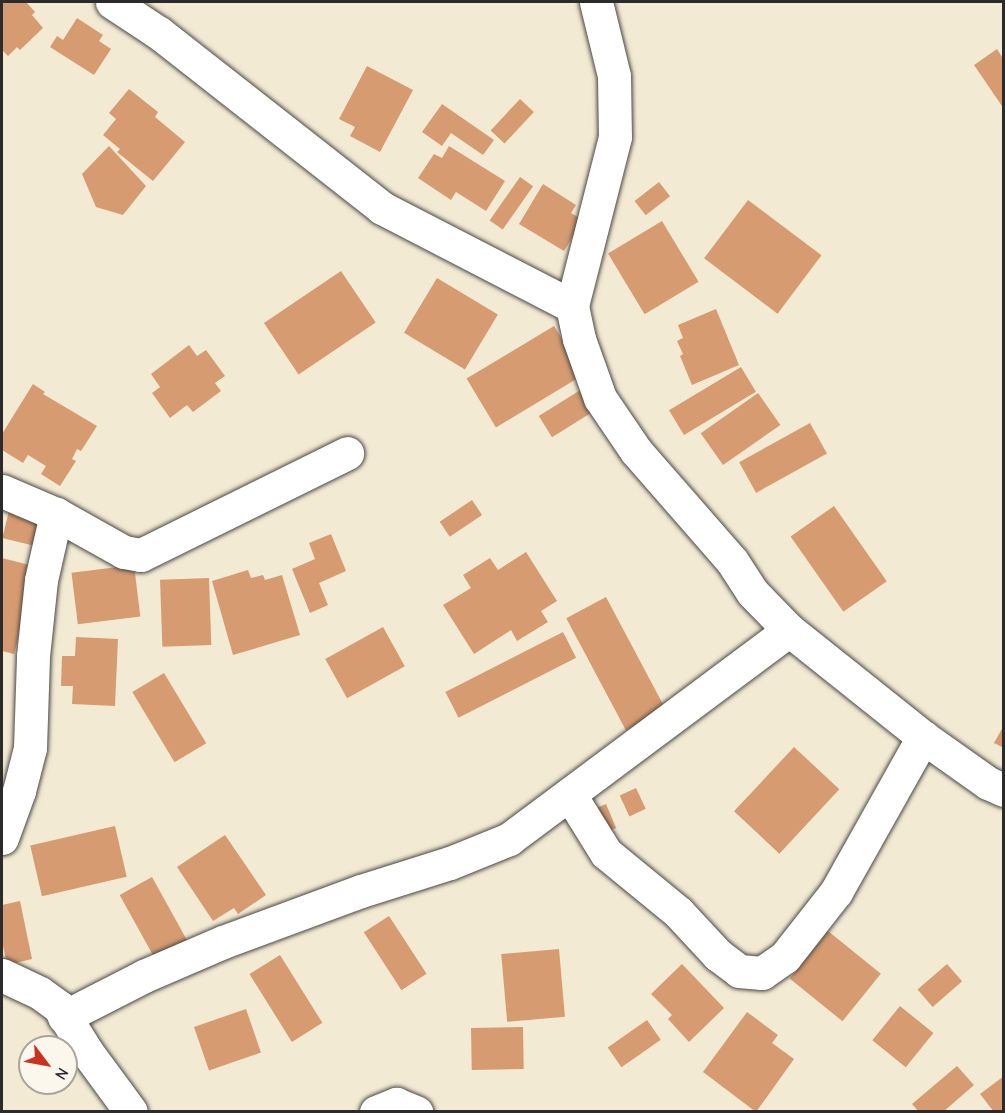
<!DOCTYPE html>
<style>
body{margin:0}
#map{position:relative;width:1005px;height:1113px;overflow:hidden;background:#f3ead3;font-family:"Comic Neue",sans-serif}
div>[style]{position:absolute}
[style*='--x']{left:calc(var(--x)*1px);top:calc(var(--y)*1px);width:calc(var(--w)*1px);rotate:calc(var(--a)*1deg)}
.building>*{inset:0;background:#d79b71;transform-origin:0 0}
.roads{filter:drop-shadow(0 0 2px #494844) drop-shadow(0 0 2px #494844)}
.minor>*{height:33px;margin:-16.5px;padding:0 16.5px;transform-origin:16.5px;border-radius:16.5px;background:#fff}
span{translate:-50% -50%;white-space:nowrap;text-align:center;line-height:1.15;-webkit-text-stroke:4.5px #fbf7ec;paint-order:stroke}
.frame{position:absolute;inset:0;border:3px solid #2b2b2b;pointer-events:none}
.north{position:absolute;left:18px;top:1035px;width:60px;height:60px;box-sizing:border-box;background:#fbf7ec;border:2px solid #a8a59f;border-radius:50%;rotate:122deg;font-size:16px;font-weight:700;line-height:24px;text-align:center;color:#2b2b2b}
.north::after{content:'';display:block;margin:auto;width:21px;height:27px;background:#c8321e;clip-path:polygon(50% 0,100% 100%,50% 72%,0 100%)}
</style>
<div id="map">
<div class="building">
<div style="clip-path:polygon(2px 2px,26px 2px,35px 12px,32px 15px,43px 28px,20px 50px,17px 47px,8px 56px,2px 50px)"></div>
<div style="clip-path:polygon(77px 18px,103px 35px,99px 41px,111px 49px,94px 75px,50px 47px,57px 36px,63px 40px)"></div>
<div style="clip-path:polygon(997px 49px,1004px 60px,1004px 109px,974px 65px)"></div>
<div style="clip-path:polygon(367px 66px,413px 90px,380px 152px,350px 136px,355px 127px,339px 119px)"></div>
<div style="clip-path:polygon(129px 89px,158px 112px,155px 117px,185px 142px,153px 181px,117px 152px,120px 149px,103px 135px,116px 119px,109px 113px)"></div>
<div style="left:520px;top:99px;width:19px;height:43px;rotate:43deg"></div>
<div style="clip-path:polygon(442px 104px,494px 140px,483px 155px,451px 133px,442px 146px,422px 132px)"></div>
<div style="clip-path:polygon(109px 146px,146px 186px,123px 215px,96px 207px,82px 174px)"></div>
<div style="clip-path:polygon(449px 146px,505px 181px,486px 211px,456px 192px,451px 200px,418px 178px,434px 154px,442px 158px)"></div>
<div style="left:520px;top:177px;width:16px;height:53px;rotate:35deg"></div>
<div style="left:659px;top:182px;width:18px;height:31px;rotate:52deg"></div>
<div style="clip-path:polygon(543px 184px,576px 205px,571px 213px,583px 220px,564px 251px,519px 224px)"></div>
<div style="left:748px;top:200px;width:92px;height:73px;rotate:37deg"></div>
<div style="left:662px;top:221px;width:71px;height:63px;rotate:59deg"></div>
<div style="left:341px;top:271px;width:62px;height:93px;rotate:56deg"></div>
<div style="left:437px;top:278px;width:71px;height:64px;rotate:31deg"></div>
<div style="clip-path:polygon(716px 309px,739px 365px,692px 385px,680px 356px,683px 354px,677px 341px,683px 338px,678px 325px)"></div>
<div style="left:554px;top:326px;width:57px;height:102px;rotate:59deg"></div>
<div style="clip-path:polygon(189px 345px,197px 356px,206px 350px,225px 376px,215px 383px,221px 391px,193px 412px,187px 405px,170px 418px,152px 393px,160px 387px,151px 374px)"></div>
<div style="left:741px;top:367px;width:29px;height:84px;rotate:59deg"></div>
<div style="clip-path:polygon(33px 384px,45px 392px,43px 394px,97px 426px,81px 451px,77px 449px,72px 459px,76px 461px,60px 486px,41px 474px,46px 466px,28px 455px,23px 463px,2px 450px,2px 434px)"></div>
<div style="left:582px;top:389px;width:25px;height:51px;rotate:58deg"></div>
<div style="left:758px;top:393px;width:39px;height:70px;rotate:55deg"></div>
<div style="left:810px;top:423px;width:35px;height:81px;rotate:61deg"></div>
<div style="left:472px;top:500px;width:18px;height:39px;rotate:56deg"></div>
<div style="left:11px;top:503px;width:40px;height:36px;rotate:14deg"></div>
<div style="left:834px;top:506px;width:92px;height:53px;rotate:55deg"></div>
<div style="clip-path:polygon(331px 534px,346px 571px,319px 583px,328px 605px,310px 613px,292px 569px,315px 559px,309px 543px)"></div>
<div style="clip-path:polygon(526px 552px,557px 601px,541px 611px,548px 622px,517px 641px,511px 630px,474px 654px,443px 605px,471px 588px,463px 575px,490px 558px,498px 570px)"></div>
<div style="clip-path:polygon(2px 558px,37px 567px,14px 654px,2px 651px)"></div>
<div style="left:134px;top:565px;width:52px;height:63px;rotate:83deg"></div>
<div style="clip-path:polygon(248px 570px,251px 578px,263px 575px,265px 580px,282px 575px,300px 635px,233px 655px,212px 581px)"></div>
<div style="left:209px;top:578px;width:67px;height:49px;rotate:88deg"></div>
<div style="left:606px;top:597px;width:127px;height:45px;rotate:62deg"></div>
<div style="left:383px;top:627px;width:45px;height:66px;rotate:61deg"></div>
<div style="left:563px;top:632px;width:29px;height:132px;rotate:63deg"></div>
<div style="clip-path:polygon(76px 637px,118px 639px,115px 706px,72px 704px,73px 686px,61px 686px,62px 656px,75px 656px)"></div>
<div style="left:164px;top:673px;width:82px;height:37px;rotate:59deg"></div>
<div style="clip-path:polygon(1004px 725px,1004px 748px,994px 743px)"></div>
<div style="left:794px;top:747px;width:62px;height:88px;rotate:43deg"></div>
<div style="left:636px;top:788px;width:23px;height:18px;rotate:65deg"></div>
<div style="left:606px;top:804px;width:26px;height:17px;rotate:67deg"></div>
<div style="left:115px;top:826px;width:52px;height:87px;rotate:77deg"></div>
<div style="clip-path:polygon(225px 835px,266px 895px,238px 914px,234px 908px,213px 921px,177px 867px)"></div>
<div style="left:152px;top:877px;width:80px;height:37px;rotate:61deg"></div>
<div style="clip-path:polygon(20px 901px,32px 959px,7px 965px,2px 941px,2px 905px)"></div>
<div style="left:389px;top:916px;width:69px;height:30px;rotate:57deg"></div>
<div style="left:828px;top:931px;width:68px;height:61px;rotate:39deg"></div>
<div style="left:559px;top:949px;width:68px;height:58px;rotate:85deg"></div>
<div style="left:280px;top:955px;width:80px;height:36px;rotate:58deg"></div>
<div style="clip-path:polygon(682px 964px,724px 1008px,689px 1042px,668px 1019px,672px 1015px,651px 994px)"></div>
<div style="left:947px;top:964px;width:23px;height:39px;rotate:49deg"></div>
<div style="left:900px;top:1006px;width:43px;height:44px;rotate:39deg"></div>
<div style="left:246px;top:1009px;width:46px;height:55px;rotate:71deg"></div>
<div style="clip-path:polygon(747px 1012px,778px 1035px,772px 1043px,794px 1059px,756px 1112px,703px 1072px)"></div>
<div style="left:647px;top:1020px;width:24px;height:48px;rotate:55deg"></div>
<div style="left:523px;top:1027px;width:42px;height:52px;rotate:89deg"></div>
<div style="clip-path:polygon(957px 1066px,974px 1085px,943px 1112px,919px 1112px,912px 1104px)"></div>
<div style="clip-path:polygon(1004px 1076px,1004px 1112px,994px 1112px,980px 1094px)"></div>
</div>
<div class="roads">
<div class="minor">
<div style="--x:112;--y:2;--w:56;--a:33.4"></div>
<div style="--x:159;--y:33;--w:283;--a:38.1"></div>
<div style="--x:382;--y:208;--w:214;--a:27.3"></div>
<div style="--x:596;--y:2;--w:76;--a:76.3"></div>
<div style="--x:614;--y:76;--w:61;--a:89.1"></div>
<div style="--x:615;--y:137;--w:174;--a:104.3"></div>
<div style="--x:572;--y:306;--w:34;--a:78"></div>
<div style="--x:579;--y:339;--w:63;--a:70.4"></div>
<div style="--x:600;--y:398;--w:64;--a:55.8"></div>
<div style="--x:636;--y:451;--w:146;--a:48.9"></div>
<div style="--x:732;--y:561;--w:37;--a:57"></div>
<div style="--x:752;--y:592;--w:53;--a:45.8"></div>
<div style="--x:789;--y:630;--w:171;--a:38.6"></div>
<div style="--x:923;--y:737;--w:80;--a:35.3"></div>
<div style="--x:988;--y:783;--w:17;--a:24"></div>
<div style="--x:2;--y:491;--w:59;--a:23.1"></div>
<div style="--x:56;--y:514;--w:78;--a:29.2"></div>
<div style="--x:124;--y:552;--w:17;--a:10"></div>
<div style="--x:141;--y:555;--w:230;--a:-26.3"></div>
<div style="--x:570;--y:795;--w:68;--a:58.2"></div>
<div style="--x:606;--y:853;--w:93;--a:39.3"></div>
<div style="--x:678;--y:912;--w:59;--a:47.1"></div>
<div style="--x:718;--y:955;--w:26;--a:37"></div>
<div style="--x:739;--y:971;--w:23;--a:5"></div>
<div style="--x:762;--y:973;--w:28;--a:-35"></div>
<div style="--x:785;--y:957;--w:83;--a:-51.9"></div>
<div style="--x:836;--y:892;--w:178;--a:-60.7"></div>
<div style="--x:2;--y:838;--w:50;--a:-70.1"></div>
<div style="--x:19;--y:791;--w:44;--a:-75.7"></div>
<div style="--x:30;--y:748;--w:92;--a:-88.1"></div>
<div style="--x:33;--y:656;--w:76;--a:-84"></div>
<div style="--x:41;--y:580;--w:68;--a:-77.2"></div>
<div style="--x:2;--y:975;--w:42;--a:25.3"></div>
<div style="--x:40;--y:993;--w:24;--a:36"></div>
<div style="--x:59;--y:1007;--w:53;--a:58.1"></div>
<div style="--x:87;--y:1052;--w:74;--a:53.7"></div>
<div style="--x:64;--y:1017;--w:90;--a:-27.1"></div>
<div style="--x:144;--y:976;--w:86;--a:-23.3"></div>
<div style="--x:223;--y:942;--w:147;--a:-20.3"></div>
<div style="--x:361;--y:891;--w:93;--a:-17.5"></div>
<div style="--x:450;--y:863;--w:64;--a:-22.1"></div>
<div style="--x:509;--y:839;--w:349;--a:-36.7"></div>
<div style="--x:376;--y:1112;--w:22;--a:-22"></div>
<div style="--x:396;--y:1104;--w:22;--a:22"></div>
</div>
</div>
<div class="frame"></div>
<div class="north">N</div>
</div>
